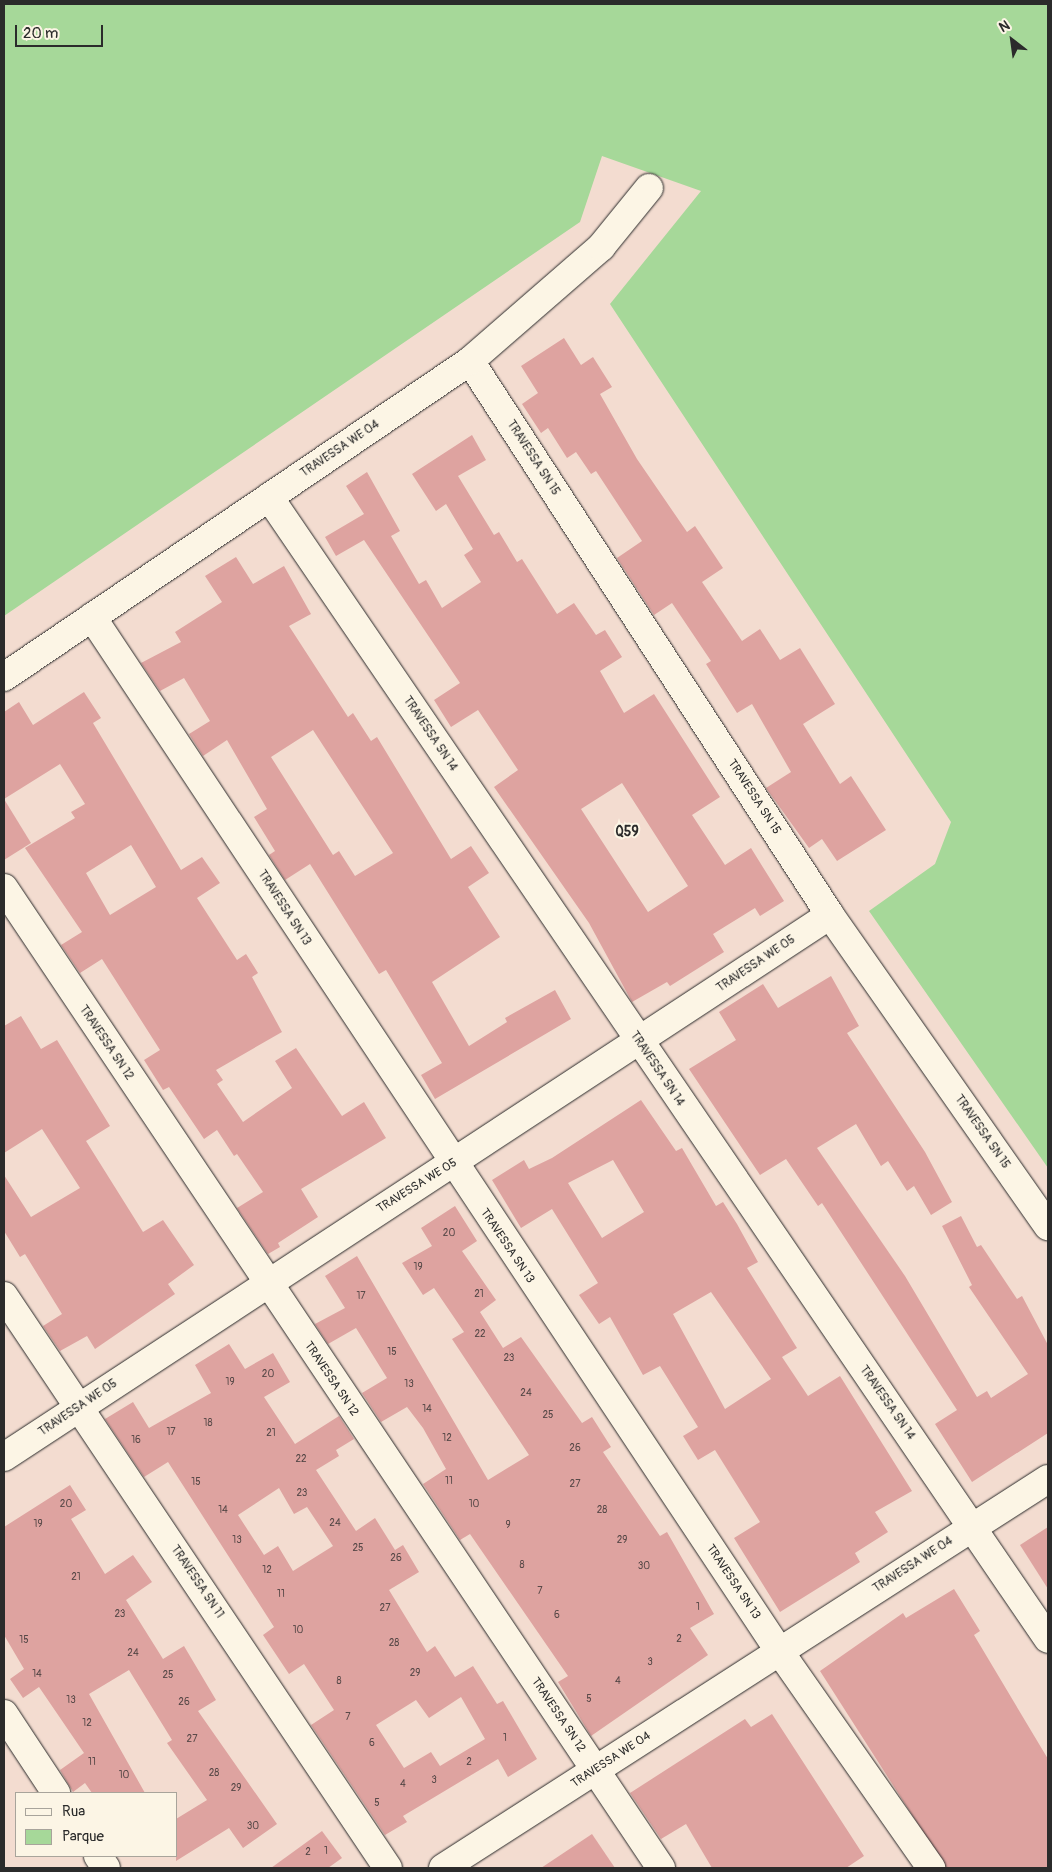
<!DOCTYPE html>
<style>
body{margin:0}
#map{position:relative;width:1052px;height:1872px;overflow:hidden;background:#f3dcd0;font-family:Pangolin,sans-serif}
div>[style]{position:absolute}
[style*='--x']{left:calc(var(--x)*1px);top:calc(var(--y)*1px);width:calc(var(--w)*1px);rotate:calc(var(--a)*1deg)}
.green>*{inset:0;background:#a6d899}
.building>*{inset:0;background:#dea3a0}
.roads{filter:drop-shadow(0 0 1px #2b2b2b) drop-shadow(0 0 1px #2b2b2b)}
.street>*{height:28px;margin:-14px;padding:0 14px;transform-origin:14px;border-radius:14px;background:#fcf5e5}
span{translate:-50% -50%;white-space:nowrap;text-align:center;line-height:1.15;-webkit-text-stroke:4px #fcf5e5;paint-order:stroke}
.number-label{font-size:10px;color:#584948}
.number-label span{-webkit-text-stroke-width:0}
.street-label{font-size:12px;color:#2b2b2b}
.neighbourhood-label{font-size:14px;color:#2b2b2b;font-weight:700}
.frame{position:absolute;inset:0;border:5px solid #2b2b2b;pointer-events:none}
.legend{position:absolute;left:15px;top:1792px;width:162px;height:65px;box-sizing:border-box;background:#fcf5e5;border:1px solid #a8a49b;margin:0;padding:6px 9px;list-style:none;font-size:15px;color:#2b2b2b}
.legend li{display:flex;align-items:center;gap:10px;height:25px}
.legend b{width:25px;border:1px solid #a8a49b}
.north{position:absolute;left:987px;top:15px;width:50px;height:50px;-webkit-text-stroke:4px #fcf5e5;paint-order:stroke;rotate:330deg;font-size:14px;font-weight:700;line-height:20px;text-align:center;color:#2b2b2b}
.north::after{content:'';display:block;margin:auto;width:18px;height:22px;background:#2b2b2b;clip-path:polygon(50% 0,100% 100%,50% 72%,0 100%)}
.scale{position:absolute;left:15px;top:25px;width:88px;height:22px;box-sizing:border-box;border:2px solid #2b2b2b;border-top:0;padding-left:6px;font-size:15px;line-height:18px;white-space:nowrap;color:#2b2b2b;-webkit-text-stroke:4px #fcf5e5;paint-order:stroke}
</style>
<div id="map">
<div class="green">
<div style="clip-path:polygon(4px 4px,1048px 4px,1048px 1168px,869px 911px,935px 864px,951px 822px,610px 304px,701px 191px,602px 156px,580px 222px,4px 616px)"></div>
</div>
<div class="building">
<div style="clip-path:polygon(564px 338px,581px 365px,593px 357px,612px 387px,600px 394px,637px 459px,687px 532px,695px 526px,723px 568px,702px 582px,742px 641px,760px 629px,780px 660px,800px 648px,835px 704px,803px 724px,840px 784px,851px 776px,886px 830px,837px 861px,822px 839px,809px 848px,766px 788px,791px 772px,752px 704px,737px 713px,706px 664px,711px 661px,672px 603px,654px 615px,617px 558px,642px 541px,596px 471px,591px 474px,576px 452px,567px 458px,548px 428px,541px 433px,522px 404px,538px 393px,521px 366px)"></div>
<div style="clip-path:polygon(evenodd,472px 435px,486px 460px,458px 476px,494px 535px,499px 532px,517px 562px,522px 559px,557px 614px,574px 603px,596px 635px,605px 630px,622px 657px,600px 671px,624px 713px,654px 694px,720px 797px,692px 815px,725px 865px,751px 848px,784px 901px,760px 916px,755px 908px,713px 934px,724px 952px,670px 986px,667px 982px,632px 1002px,589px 923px,494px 787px,518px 770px,478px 710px,451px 727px,434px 700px,460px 683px,364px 540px,336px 556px,325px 537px,364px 514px,346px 486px,367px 472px,400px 531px,391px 536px,419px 584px,426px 580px,442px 608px,481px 582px,464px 555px,473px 549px,446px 504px,436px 511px,412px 474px,472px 435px,622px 783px,688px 886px,648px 912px,581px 809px,622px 783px)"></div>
<div style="clip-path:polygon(evenodd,236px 557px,253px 584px,284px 566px,311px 614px,289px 626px,348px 717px,353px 713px,371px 741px,377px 737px,451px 859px,471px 846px,489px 873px,468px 887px,500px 937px,432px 982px,469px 1046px,507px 1022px,505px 1018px,555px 990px,571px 1019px,435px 1099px,421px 1075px,442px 1063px,386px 970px,379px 974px,310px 864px,285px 880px,269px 855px,275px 851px,254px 817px,267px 809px,227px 740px,203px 756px,189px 734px,210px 721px,184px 678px,160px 691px,141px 663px,181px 642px,175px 632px,222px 602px,205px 576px,236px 557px,313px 730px,393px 853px,355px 876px,339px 851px,333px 855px,271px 757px,313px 730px)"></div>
<div style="clip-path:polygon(evenodd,84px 692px,101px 718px,93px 723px,181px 870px,202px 857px,220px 883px,197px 898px,237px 960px,246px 954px,258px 973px,252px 977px,282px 1032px,216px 1070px,223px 1080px,217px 1084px,243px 1122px,292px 1088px,275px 1061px,296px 1048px,342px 1116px,364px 1102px,386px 1138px,301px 1189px,318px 1217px,278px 1243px,280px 1247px,268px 1254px,237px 1208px,263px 1192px,237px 1154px,234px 1156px,217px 1130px,204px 1139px,169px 1087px,163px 1090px,144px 1060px,160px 1050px,102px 959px,80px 973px,61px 945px,82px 932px,25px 848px,75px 818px,71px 812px,85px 804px,60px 764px,4px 799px,4px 712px,19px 702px,33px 725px,84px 692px,131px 845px,156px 887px,110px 915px,86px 873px,131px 845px)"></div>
<div style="clip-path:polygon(4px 799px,31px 843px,4px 860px)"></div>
<div style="clip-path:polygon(831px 976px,859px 1026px,847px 1033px,925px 1152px,952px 1202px,931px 1215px,914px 1186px,907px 1191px,888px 1161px,881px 1166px,856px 1124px,817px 1148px,905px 1276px,977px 1397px,987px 1391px,991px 1398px,1028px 1374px,969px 1287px,972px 1285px,942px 1226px,961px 1216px,977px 1247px,981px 1245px,1017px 1299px,1022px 1296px,1048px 1345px,1048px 1433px,972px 1482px,935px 1424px,957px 1410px,822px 1203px,818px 1206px,786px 1159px,760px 1175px,689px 1069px,736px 1040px,719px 1012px,763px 984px,778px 1008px)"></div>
<div style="clip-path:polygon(21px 1016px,41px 1049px,57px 1040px,110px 1126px,86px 1141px,143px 1232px,163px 1220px,194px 1265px,168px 1284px,175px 1294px,95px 1349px,87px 1336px,60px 1351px,43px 1326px,62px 1314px,25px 1254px,20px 1257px,4px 1231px,4px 1175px,31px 1217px,80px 1188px,42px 1129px,4px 1153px,4px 1026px)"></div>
<div style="clip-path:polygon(evenodd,641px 1100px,676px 1151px,682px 1148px,716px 1206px,723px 1202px,737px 1224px,758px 1262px,747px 1268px,797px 1348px,782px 1357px,808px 1396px,840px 1376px,912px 1491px,875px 1512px,888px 1532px,855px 1553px,860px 1562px,780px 1612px,734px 1538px,760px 1522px,715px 1450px,698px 1460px,683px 1436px,698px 1427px,660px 1366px,643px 1375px,610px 1317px,599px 1324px,579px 1295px,598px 1283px,552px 1209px,521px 1228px,492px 1180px,524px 1160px,529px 1169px,552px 1158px,641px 1100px,613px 1160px,644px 1212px,602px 1238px,568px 1183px,613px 1160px,641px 1100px,711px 1292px,771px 1379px,725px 1409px,673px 1314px,711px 1292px)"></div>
<div style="clip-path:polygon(455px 1206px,477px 1241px,462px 1251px,496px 1300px,480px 1312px,503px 1348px,521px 1337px,582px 1423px,592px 1417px,611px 1447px,603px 1452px,660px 1536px,667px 1532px,714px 1614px,690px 1628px,708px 1655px,591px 1736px,558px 1682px,568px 1676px,470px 1534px,460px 1540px,423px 1484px,446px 1469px,423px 1428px,407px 1407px,381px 1422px,362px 1393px,387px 1378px,356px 1328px,328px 1344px,315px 1324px,345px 1308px,325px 1276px,357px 1256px,488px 1480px,529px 1455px,452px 1339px,464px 1332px,434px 1288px,423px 1295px,402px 1263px,432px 1246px,421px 1228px)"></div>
<div style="clip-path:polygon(evenodd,229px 1344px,245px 1369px,273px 1353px,290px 1382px,264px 1397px,295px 1444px,339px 1416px,354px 1439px,336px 1450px,339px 1456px,316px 1470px,356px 1531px,375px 1518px,395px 1550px,403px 1545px,419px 1572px,389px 1590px,427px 1652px,435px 1646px,455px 1677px,473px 1666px,497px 1704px,503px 1701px,537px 1759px,508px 1777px,498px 1759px,403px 1816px,407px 1822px,385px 1835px,311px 1725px,334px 1710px,304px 1664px,289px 1674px,263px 1635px,274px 1627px,168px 1462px,144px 1477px,105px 1419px,133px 1402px,149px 1428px,211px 1393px,195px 1365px,229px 1344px,279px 1488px,294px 1514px,307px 1507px,333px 1546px,293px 1571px,278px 1546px,264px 1555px,238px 1515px,279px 1488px,229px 1344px,461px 1697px,485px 1739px,440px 1766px,431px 1752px,404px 1768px,376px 1725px,416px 1700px,429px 1718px,461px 1697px)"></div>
<div style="clip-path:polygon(70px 1485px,86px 1510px,71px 1519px,105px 1574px,133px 1555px,152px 1582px,126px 1600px,163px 1659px,184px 1646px,216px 1700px,198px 1711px,277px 1824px,243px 1848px,229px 1828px,176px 1861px,176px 1819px,207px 1800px,167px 1743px,172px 1740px,129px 1670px,89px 1694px,145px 1793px,92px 1793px,85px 1783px,73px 1792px,60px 1770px,84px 1753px,39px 1687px,23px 1698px,10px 1679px,24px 1669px,4px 1635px,4px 1527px)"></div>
<div style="clip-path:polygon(1048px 1527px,1048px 1589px,1020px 1545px)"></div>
<div style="clip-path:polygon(954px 1589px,980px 1631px,974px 1635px,1048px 1759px,1048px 1868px,946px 1868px,820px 1671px,903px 1613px,906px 1618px)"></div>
<div style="clip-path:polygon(772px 1714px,864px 1856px,846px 1868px,712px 1868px,686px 1824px,661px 1839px,630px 1793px,745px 1719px,751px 1727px)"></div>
<div style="clip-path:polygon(322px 1831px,342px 1858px,328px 1868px,271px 1868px)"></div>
<div style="clip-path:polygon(592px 1834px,615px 1868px,541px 1868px)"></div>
</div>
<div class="roads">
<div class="street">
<div style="--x:470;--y:361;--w:661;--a:56.98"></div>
<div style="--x:830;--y:915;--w:380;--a:55"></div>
<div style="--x:269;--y:497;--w:1382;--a:55.7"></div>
<div style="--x:92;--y:617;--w:1243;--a:56.39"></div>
<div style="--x:780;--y:1652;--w:264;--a:55"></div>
<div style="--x:4;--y:677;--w:563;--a:-34.14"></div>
<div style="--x:470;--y:361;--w:174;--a:-41"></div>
<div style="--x:601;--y:247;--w:76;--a:-50.9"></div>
<div style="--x:4;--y:888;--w:1180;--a:56.16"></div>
<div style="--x:4;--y:1296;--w:689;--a:56.13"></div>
<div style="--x:4;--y:1457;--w:988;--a:-33.27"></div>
<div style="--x:4;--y:1714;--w:95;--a:56.6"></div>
<div style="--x:98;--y:1856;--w:14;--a:56"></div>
<div style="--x:443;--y:1868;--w:719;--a:-32.74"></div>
</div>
</div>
<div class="number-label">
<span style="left:449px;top:1234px">20</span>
<span style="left:418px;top:1268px">19</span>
<span style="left:479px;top:1295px">21</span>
<span style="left:361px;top:1297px">17</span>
<span style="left:480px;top:1335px">22</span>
<span style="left:392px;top:1353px">15</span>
<span style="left:509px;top:1359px">23</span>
<span style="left:268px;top:1375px">20</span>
<span style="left:230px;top:1383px">19</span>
<span style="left:409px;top:1385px">13</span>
<span style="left:526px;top:1394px">24</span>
<span style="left:427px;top:1410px">14</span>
<span style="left:548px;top:1416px">25</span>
<span style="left:208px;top:1424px">18</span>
<span style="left:171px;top:1433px">17</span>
<span style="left:271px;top:1434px">21</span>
<span style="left:447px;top:1439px">12</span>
<span style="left:136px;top:1441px">16</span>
<span style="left:575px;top:1449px">26</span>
<span style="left:301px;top:1460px">22</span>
<span style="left:449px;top:1482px">11</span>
<span style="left:196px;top:1483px">15</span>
<span style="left:575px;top:1485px">27</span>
<span style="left:302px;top:1494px">23</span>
<span style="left:66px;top:1505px">20</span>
<span style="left:474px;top:1505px">10</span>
<span style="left:223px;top:1511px">14</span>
<span style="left:602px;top:1511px">28</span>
<span style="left:335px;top:1524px">24</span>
<span style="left:38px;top:1525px">19</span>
<span style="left:508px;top:1526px">9</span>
<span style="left:237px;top:1541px">13</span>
<span style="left:622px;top:1541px">29</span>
<span style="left:358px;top:1549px">25</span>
<span style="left:396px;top:1559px">26</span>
<span style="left:522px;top:1566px">8</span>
<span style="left:644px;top:1567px">30</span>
<span style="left:267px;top:1571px">12</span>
<span style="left:76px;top:1578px">21</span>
<span style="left:540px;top:1592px">7</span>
<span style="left:281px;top:1595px">11</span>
<span style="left:698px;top:1608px">1</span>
<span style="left:385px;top:1609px">27</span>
<span style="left:120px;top:1615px">23</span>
<span style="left:557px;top:1616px">6</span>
<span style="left:298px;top:1631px">10</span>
<span style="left:679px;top:1640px">2</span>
<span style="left:24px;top:1641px">15</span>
<span style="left:394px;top:1644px">28</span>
<span style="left:133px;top:1654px">24</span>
<span style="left:650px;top:1663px">3</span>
<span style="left:415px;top:1674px">29</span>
<span style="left:37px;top:1675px">14</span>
<span style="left:168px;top:1676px">25</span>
<span style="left:339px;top:1682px">8</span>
<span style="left:618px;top:1682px">4</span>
<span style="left:589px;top:1700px">5</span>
<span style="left:71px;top:1701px">13</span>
<span style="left:184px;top:1703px">26</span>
<span style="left:348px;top:1718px">7</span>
<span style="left:87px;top:1724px">12</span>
<span style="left:505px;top:1739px">1</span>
<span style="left:192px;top:1740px">27</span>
<span style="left:372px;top:1744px">6</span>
<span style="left:92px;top:1763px">11</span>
<span style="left:469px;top:1763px">2</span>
<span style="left:214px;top:1774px">28</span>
<span style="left:124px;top:1776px">10</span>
<span style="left:434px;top:1781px">3</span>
<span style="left:403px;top:1785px">4</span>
<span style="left:236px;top:1789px">29</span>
<span style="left:377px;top:1804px">5</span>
<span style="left:253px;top:1827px">30</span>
<span style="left:326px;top:1852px">1</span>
<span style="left:308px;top:1853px">2</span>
</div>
<div class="street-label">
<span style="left:340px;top:449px;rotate:-34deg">TRAVESSA WE 04</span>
<span style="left:533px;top:458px;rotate:57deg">TRAVESSA SN 15</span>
<span style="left:430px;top:734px;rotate:56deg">TRAVESSA SN 14</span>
<span style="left:754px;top:797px;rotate:57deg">TRAVESSA SN 15</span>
<span style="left:284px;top:908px;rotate:57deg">TRAVESSA SN 13</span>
<span style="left:756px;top:964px;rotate:-34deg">TRAVESSA WE 05</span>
<span style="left:106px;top:1043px;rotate:56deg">TRAVESSA SN 12</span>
<span style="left:657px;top:1069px;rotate:56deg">TRAVESSA SN 14</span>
<span style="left:982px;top:1132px;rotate:55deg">TRAVESSA SN 15</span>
<span style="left:417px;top:1186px;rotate:-32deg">TRAVESSA WE 05</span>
<span style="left:507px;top:1246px;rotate:56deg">TRAVESSA SN 13</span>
<span style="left:331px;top:1379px;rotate:56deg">TRAVESSA SN 12</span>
<span style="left:887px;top:1403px;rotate:55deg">TRAVESSA SN 14</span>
<span style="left:78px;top:1408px;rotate:-34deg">TRAVESSA WE 05</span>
<span style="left:913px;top:1565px;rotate:-33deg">TRAVESSA WE 04</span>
<span style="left:197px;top:1582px;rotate:56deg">TRAVESSA SN 11</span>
<span style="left:733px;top:1582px;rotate:56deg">TRAVESSA SN 13</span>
<span style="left:558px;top:1715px;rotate:56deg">TRAVESSA SN 12</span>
<span style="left:611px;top:1760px;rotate:-33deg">TRAVESSA WE 04</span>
</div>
<div class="neighbourhood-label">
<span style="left:627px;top:832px">Q59</span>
</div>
<div class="frame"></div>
<ul class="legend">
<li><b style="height:6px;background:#fcf5e5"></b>Rua</li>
<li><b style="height:14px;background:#a6d899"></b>Parque</li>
</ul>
<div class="north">N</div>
<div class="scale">20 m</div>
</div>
